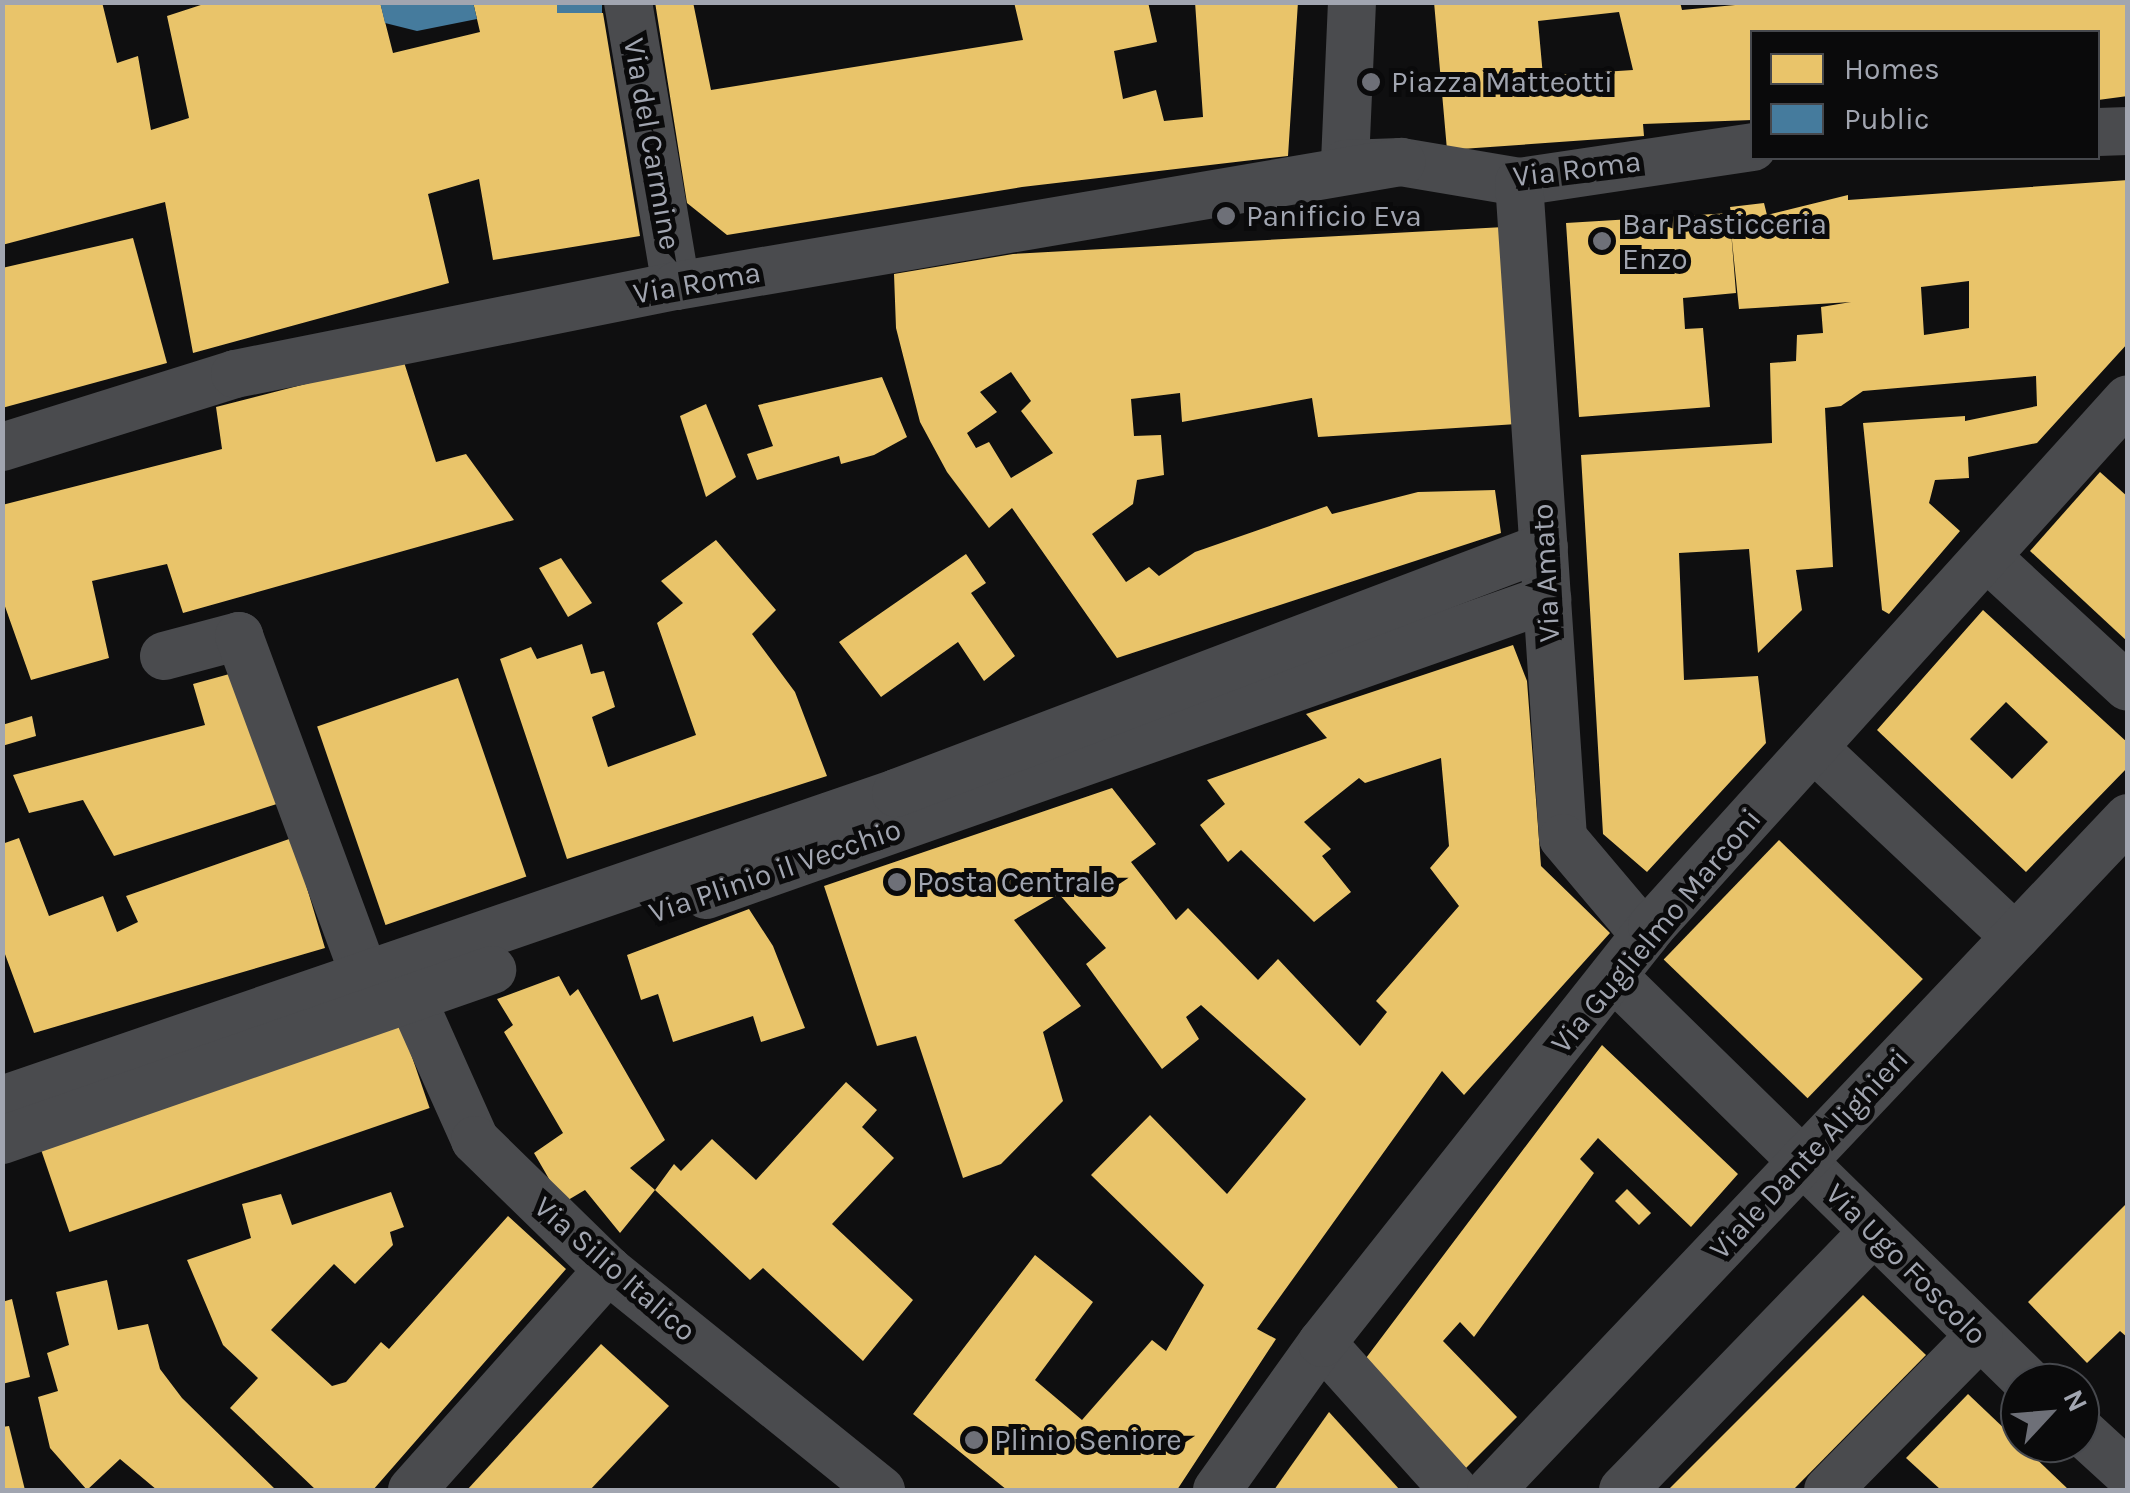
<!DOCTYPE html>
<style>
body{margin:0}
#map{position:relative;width:2130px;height:1493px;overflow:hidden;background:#0f0f10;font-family:Karla,sans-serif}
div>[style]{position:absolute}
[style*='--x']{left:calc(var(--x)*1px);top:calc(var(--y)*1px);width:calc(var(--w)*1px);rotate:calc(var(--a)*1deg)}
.homes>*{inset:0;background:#e9c46a;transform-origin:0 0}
.public>*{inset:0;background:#457b9d;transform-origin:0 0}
.minor>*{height:48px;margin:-24px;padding:0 24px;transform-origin:24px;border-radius:24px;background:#4a4b4e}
.dots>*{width:28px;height:28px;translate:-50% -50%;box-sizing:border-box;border:5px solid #0a0a0b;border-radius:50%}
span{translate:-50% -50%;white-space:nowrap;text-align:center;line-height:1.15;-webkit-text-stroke:10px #0a0a0b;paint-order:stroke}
.poi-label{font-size:30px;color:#a1a5b0}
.left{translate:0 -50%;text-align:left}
.street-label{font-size:30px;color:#a1a5b0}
.frame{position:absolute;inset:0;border:5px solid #a1a5b0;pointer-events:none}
.legend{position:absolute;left:1750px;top:30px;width:350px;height:130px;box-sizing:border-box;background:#0a0a0b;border:2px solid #46484d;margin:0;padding:12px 18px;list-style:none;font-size:30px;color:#a1a5b0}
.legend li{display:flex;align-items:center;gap:20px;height:50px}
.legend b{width:50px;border:2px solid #46484d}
.north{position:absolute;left:2000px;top:1363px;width:100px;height:100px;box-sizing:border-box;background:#0a0a0b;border:2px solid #46484d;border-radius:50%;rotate:64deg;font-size:28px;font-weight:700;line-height:40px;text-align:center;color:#a1a5b0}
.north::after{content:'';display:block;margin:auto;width:35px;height:45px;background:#6e7078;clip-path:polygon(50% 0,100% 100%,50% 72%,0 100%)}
</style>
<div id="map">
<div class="homes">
<div style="clip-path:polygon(2px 2px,102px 2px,117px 63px,138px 56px,151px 130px,189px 118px,167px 16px,210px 2px,380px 2px,393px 53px,480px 32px,473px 2px,557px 2px,558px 13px,603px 13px,640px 236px,493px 260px,479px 179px,428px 194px,449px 283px,193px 353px,165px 202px,2px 245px)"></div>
<div style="clip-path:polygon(655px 2px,693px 2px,711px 90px,1023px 40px,1014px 2px,1148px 2px,1157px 42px,1114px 51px,1123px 99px,1156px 90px,1164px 121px,1203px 117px,1195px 2px,1298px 2px,1288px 156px,1022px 187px,727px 235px,687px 203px)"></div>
<div style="clip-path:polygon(evenodd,1434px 2px,1680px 2px,1682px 10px,1767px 2px,2128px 2px,2128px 96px,2098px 100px,2098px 32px,1752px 32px,1752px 120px,1643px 124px,1644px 136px,1447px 150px,1434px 2px,1619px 12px,1633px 70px,1543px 76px,1538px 21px,1619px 12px)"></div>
<div style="clip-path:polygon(evenodd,2128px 180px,2128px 343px,2037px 443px,1968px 457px,1969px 478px,1935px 480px,1929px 503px,1960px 531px,1889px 614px,1882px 610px,1863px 423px,1965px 416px,1965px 421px,2037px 406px,2036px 376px,1863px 391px,1841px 406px,1825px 408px,1833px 567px,1796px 570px,1802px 610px,1758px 653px,1749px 549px,1679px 553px,1684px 680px,1758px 676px,1766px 743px,1647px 872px,1603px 834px,1581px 455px,1772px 443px,1770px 363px,1796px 361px,1797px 335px,1823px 333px,1821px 307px,1851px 302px,1739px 309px,1731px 231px,1736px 293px,1683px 298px,1685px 329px,1703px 328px,1710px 407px,1579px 417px,1566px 223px,1731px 213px,1730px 207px,1764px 203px,1767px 215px,1848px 195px,1848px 200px,2128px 180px,1969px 281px,1969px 328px,1924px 335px,1921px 287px,1969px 281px)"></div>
<div style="clip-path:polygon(evenodd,1504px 227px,1517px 424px,1318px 437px,1312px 398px,1182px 422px,1180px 393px,1131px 399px,1134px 436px,1161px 435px,1164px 475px,1137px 480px,1133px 504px,1092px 534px,1126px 582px,1149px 567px,1159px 576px,1195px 552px,1327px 506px,1332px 514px,1418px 492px,1495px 490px,1501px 533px,1117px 658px,1012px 508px,989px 528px,947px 472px,920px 422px,896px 328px,894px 274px,1013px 254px,1504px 227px,1011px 372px,1031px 401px,1021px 411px,1053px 453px,1011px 478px,989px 442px,976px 448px,967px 433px,997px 412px,980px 392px,1011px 372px)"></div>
<div style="clip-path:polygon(133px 238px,167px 363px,2px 408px,2px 268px)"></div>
<div style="clip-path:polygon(403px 359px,436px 462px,466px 454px,514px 520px,183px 613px,167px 564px,92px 581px,109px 658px,31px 680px,2px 598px,2px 505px,222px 449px,216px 407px)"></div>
<div style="clip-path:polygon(882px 377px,907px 437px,874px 455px,841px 464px,839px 456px,757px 480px,747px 454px,773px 446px,758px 405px)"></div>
<div style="clip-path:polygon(706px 404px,736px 477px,706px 497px,680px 416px)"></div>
<div style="clip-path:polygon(2100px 472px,2128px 497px,2128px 642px,2030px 551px)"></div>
<div style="clip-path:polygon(716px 540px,776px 610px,752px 634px,795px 692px,827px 776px,567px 859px,500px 659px,531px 647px,537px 659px,582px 644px,591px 674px,604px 671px,615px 707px,592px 717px,608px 767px,696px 735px,657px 623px,683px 603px,661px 581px)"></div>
<div style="clip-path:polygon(966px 554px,986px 583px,971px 593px,1015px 656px,984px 681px,958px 642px,881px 697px,839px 642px)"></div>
<div style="clip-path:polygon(561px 558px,592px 603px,568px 617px,539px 568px)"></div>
<div style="clip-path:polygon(evenodd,1983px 610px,2128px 743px,2128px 767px,2026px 872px,1877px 730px,1983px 610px,2006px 702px,2048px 742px,2012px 779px,1970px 739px,2006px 702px)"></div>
<div style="clip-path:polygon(1513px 645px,1527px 681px,1541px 866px,1610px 933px,1464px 1095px,1442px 1071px,1257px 1329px,1276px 1339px,1177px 1490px,1007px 1490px,913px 1414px,1035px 1255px,1093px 1302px,1035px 1380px,1082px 1420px,1152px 1340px,1166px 1351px,1204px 1285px,1091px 1175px,1150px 1115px,1227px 1194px,1306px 1099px,1201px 1005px,1186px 1017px,1199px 1039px,1162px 1069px,1086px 964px,1106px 948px,1059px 894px,1014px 920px,1081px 1006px,1043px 1032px,1063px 1101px,1001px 1164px,963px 1178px,916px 1036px,877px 1046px,824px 886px,1112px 788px,1156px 844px,1131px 862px,1176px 920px,1188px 908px,1258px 980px,1278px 959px,1360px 1046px,1387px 1012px,1376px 1001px,1459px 906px,1430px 868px,1449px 846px,1441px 758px,1365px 783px,1359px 778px,1304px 822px,1331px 849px,1322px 856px,1351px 892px,1314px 922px,1241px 850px,1228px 862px,1200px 825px,1225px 804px,1207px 780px,1327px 738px,1306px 714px)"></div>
<div style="clip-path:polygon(233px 673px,283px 802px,114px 856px,83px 800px,29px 813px,13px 775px,205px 725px,193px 684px)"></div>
<div style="left:458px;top:678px;width:210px;height:149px;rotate:71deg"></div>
<div style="clip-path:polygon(32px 716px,36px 736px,2px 746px,2px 725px)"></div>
<div style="clip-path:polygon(19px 838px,49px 916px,103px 896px,117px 932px,138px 922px,126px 896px,292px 838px,325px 948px,34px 1033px,2px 946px,2px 844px)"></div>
<div style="left:1779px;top:840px;width:200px;height:166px;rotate:44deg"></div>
<div style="clip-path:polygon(749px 909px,773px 946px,805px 1028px,761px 1042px,753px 1016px,673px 1042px,658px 994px,641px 1000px,627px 955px)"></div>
<div style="clip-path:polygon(559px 976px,570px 996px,578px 989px,665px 1140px,630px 1168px,655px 1190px,620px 1233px,585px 1190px,563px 1203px,534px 1153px,563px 1133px,504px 1032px,513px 1025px,497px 999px)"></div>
<div style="left:400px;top:1022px;width:91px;height:381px;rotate:71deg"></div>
<div style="clip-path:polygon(1602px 1045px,1738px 1174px,1691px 1227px,1598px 1138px,1580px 1159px,1594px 1173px,1474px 1337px,1460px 1322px,1443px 1341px,1517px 1417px,1466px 1468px,1363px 1362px)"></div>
<div style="clip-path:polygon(846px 1082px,877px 1110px,862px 1127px,894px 1158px,832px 1224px,913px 1300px,863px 1361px,763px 1268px,750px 1280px,655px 1190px,674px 1164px,681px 1171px,712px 1139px,756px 1180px)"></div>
<div style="left:1627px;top:1189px;width:34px;height:17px;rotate:45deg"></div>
<div style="clip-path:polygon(391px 1192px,404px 1227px,390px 1232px,393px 1245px,355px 1284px,334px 1264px,271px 1330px,332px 1386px,346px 1382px,381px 1342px,389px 1349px,508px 1216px,566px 1269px,373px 1490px,316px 1490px,230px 1408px,258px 1378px,223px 1345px,187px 1260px,251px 1238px,242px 1204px,281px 1194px,292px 1225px)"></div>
<div style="clip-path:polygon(2128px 1202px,2128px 1338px,2120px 1331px,2087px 1363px,2028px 1302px)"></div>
<div style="clip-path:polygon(107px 1280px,118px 1330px,148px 1324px,160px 1369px,182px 1398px,276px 1490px,157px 1490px,120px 1459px,87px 1490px,50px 1448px,38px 1397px,58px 1391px,47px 1353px,69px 1345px,56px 1292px)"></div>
<div style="clip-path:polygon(1863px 1295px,1926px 1355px,1793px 1490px,1668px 1490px)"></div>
<div style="clip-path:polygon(12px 1299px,30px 1377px,2px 1384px,2px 1302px)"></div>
<div style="clip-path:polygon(601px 1344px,669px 1406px,590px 1490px,467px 1490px)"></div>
<div style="clip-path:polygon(1968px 1394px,2069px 1490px,1941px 1490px,1906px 1458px)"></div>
<div style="clip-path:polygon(1329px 1412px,1400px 1490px,1274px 1490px)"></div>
<div style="clip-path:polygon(9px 1426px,25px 1490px,2px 1490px,2px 1427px)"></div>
</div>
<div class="public">
<div style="clip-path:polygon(380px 2px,473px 2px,477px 19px,417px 31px,385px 23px)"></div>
<div style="left:557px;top:2px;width:45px;height:11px"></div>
</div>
<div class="minor">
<div style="--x:628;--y:2;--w:288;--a:80.4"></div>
<div style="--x:1352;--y:2;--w:162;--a:92.5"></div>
<div style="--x:1345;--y:164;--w:56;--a:-2"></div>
<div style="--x:1401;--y:162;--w:120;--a:9.6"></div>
<div style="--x:1519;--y:182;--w:236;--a:-8.5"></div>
<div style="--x:2098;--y:132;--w:30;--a:-2"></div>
<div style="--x:1519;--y:182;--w:657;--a:86.16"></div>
<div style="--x:1563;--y:838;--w:127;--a:49.8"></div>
<div style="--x:2;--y:447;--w:244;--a:-17.4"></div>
<div style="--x:235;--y:374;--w:450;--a:-11.3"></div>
<div style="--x:676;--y:286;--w:736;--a:-9.71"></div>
<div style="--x:1988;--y:558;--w:190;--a:42.7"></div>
<div style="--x:164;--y:656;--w:78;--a:-14.9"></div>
<div style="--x:239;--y:636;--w:364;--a:69.7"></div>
<div style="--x:1814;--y:748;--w:276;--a:43.2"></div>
<div style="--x:706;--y:895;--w:892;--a:-19.39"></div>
<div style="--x:400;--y:972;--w:184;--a:65.9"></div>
<div style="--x:475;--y:1140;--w:186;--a:44.3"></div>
<div style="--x:608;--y:1270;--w:351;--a:38.9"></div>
<div style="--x:1613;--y:976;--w:582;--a:44.37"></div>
<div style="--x:2;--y:1100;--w:945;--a:-18.95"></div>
<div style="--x:896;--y:793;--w:693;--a:-20.79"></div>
<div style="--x:2;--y:1140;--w:519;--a:-19.13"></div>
<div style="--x:1322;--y:1343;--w:198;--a:48.1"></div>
<div style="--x:2080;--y:1430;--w:65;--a:42.5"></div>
<div style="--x:412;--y:1490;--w:295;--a:-48.3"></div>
<div style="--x:1217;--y:1490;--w:181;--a:-54.5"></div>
<div style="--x:1322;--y:1343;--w:532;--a:-51.64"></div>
<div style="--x:1652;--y:926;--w:710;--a:-47.91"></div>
<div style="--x:1491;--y:1490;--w:926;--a:-46.53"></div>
<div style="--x:1623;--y:1490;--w:358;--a:-45.9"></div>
<div style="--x:1828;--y:1490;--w:215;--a:-45.4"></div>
</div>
<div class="dots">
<div style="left:1371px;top:82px;background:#6e7078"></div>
<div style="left:1226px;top:216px;background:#6e7078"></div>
<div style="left:1602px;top:241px;background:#6e7078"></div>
<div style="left:897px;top:882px;background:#6e7078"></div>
<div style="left:974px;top:1440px;background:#6e7078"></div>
</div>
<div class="poi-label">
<span class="left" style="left:1391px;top:82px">Piazza Matteotti</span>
<span class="left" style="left:1246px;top:216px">Panificio Eva</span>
<span class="left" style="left:1622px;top:241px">Bar Pasticceria<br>Enzo</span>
<span class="left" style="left:917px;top:882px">Posta Centrale</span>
<span class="left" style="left:994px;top:1440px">Plinio Seniore</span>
</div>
<div class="street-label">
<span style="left:652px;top:144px;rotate:80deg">Via del Carmine</span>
<span style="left:1577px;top:169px;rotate:-7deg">Via Roma</span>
<span style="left:697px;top:283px;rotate:-10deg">Via Roma</span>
<span style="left:1546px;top:573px;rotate:-93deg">Via Amato</span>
<span style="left:775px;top:871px;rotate:-19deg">Via Plinio il Vecchio</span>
<span style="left:1656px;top:931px;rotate:-50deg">Via Guglielmo Marconi</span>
<span style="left:1809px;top:1154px;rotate:-47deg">Viale Dante Alighieri</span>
<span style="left:1906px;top:1264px;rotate:45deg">Via Ugo Foscolo</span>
<span style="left:615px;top:1269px;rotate:41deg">Via Silio Italico</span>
</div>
<div class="frame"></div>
<ul class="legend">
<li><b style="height:28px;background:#e9c46a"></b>Homes</li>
<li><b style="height:28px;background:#457b9d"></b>Public</li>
</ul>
<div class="north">N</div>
</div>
